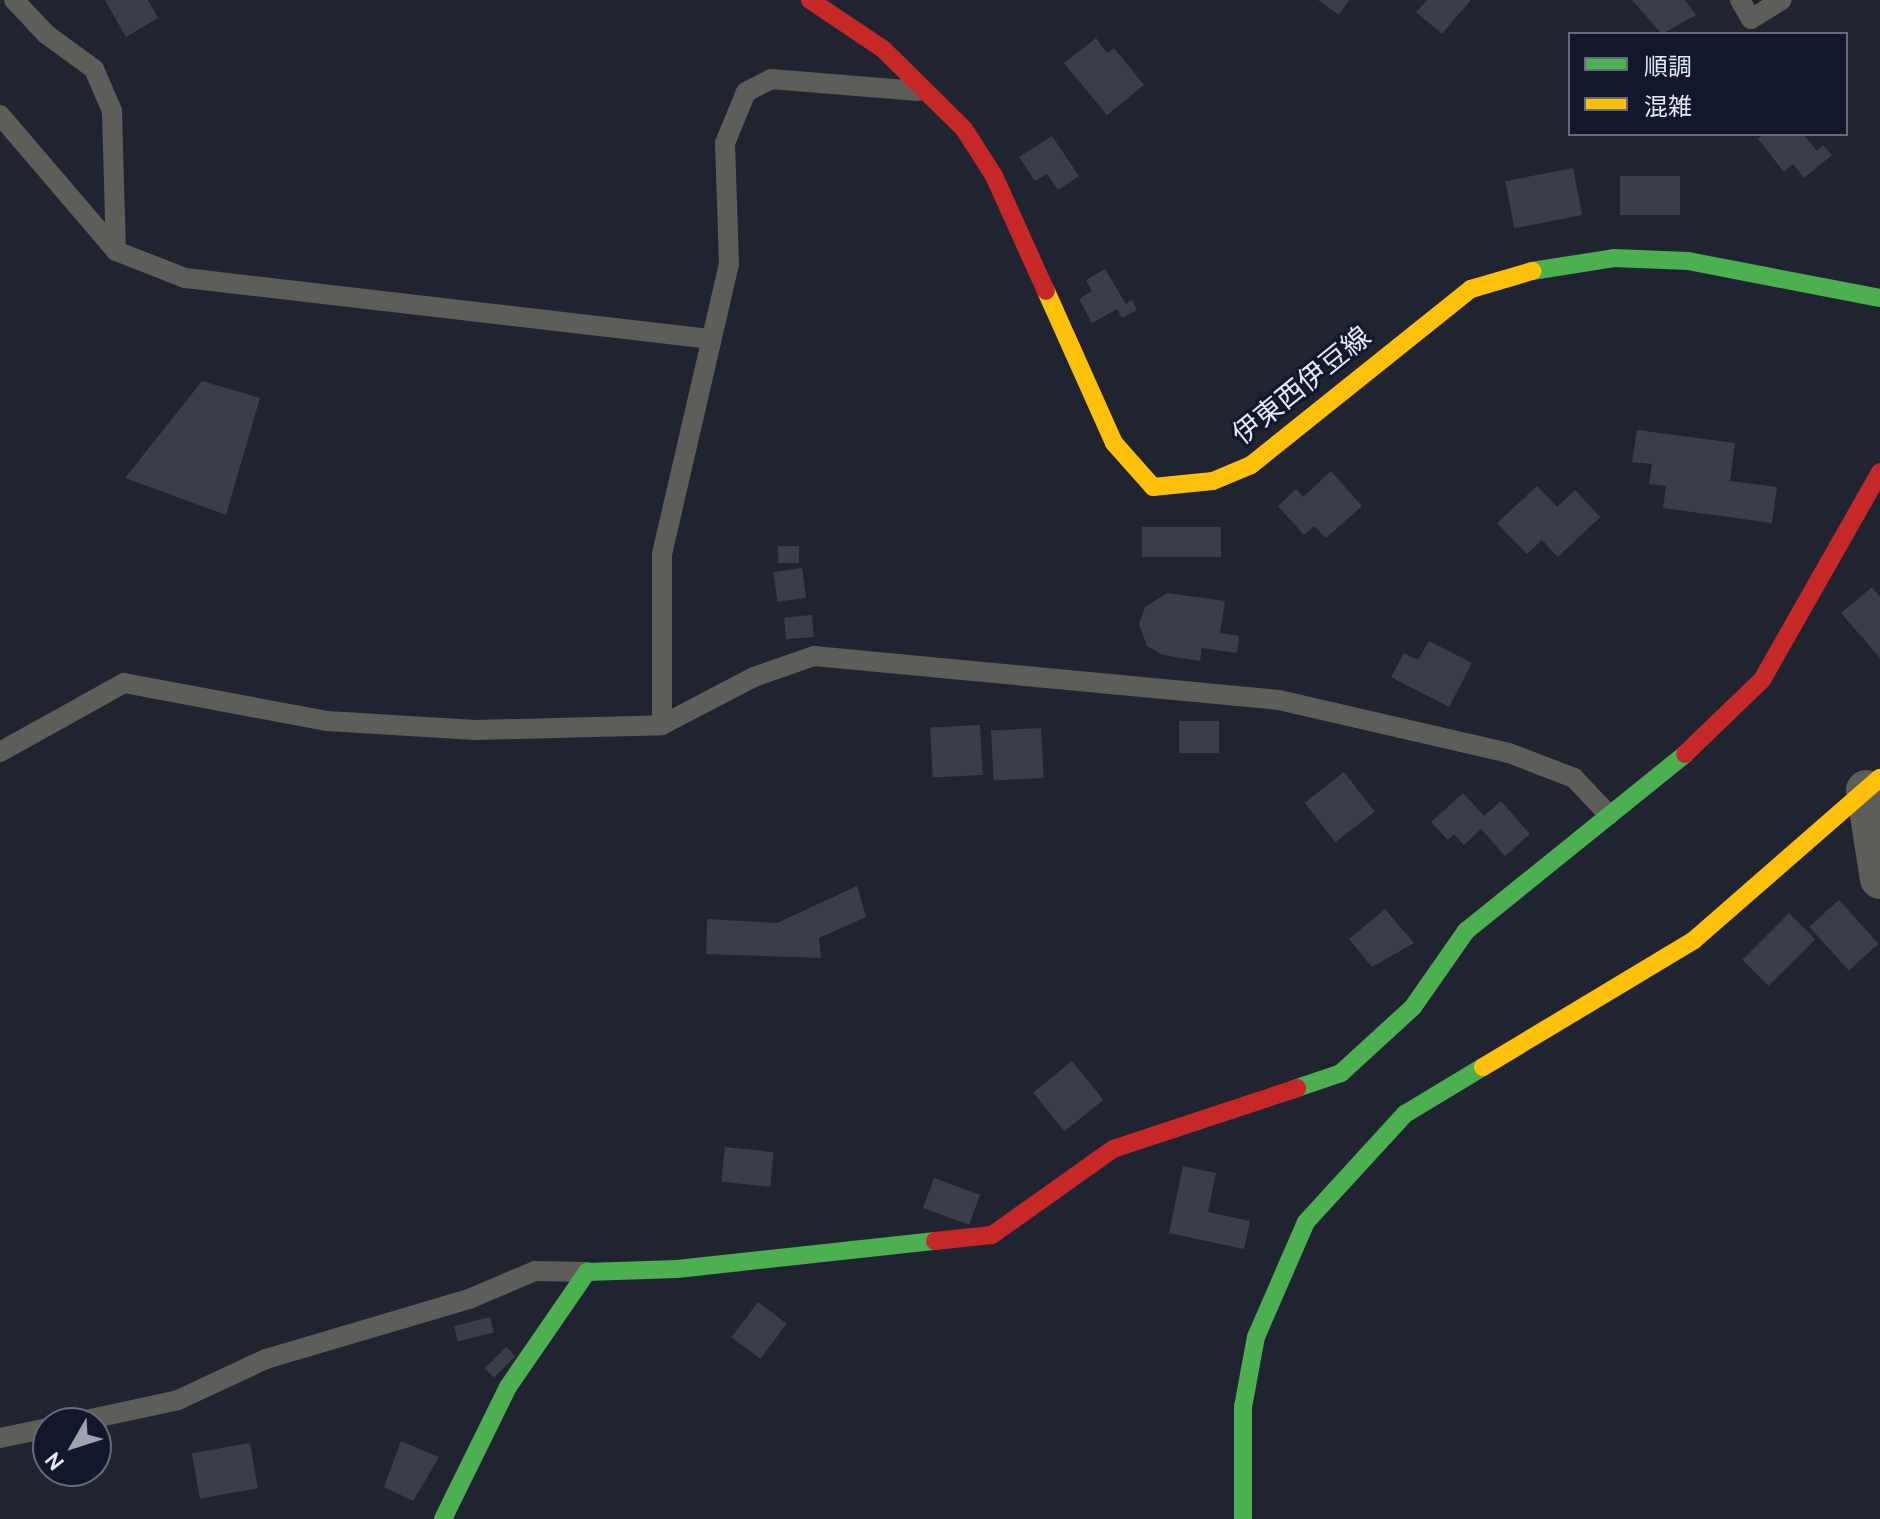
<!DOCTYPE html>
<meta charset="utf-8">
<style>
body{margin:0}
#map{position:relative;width:1880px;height:1519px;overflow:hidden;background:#202430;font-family:Cabin,"Noto Sans JP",sans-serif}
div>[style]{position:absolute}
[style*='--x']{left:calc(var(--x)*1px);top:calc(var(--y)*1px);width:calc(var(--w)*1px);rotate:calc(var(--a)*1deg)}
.building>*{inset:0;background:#3a3e48;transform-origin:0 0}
.lane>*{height:20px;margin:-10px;padding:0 10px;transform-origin:10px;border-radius:10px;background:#5d5e59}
.street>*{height:40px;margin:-20px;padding:0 20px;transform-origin:20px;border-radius:20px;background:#5d5e59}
.fast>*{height:18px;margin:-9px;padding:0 9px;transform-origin:9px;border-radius:9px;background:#4caf50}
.slow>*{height:18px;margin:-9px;padding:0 9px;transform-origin:9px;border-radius:9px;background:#ffc107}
.jam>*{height:18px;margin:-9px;padding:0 9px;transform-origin:9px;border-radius:9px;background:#c62828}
span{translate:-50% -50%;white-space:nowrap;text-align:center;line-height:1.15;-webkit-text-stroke:6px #12172c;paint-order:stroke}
.street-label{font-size:28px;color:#e3e8f7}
.legend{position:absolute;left:1568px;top:32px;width:280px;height:104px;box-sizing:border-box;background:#12172c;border:2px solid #666b7d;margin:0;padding:10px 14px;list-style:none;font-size:24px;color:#e3e8f7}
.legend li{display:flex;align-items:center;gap:16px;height:40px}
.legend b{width:40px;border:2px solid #666b7d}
.north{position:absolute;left:32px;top:1407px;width:80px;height:80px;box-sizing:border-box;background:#12172c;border:2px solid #666b7d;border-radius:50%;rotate:231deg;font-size:22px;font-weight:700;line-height:32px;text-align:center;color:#e3e8f7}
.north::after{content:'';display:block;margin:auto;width:28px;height:36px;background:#9fa3b1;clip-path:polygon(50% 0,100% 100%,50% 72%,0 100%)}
</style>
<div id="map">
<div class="building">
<div style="clip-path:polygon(105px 0,148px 0,158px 18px,126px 37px)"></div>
<div style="clip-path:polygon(1318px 0,1349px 0,1339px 15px)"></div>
<div style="clip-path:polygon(1427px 0,1471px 0,1442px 34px,1416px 12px)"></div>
<div style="clip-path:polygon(1632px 0,1685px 0,1696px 15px,1662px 34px)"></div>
<div style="clip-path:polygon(1096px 38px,1107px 53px,1114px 48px,1144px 85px,1107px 115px,1064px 63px)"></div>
<div style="clip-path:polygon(1763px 134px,1803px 134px,1817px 151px,1823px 145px,1832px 155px,1804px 178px,1793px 164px,1784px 172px,1758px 139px)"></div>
<div style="clip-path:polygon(1052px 136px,1079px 176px,1058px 190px,1047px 174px,1035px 181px,1019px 157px)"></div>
<div style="left:1573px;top:168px;width:48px;height:69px;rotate:79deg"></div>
<div style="left:1680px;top:176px;width:39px;height:60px;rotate:90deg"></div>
<div style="clip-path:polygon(1105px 269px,1126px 304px,1132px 300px,1137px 310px,1122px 318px,1117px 309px,1092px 323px,1079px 299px,1092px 291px,1086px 280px)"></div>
<div style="clip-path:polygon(202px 381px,260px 398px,226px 515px,125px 478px)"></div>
<div style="clip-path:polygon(1637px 430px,1735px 443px,1730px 481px,1777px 487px,1772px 523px,1663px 508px,1666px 486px,1649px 484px,1652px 464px,1632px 462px)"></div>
<div style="clip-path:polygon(1331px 471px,1362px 506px,1326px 538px,1314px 526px,1304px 535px,1278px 506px,1296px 489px,1303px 497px)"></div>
<div style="clip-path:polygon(1537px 486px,1557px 507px,1575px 490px,1600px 517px,1558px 557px,1542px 540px,1527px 554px,1497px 523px)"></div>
<div style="left:1221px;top:527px;width:30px;height:79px;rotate:90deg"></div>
<div style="left:799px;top:546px;width:17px;height:21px;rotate:90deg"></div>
<div style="left:802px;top:568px;width:30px;height:29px;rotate:82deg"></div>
<div style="clip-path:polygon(1872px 587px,1880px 597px,1880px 658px,1841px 613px)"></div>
<div style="clip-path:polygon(1167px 593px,1225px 601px,1220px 633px,1239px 636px,1237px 653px,1202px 648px,1200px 661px,1163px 655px,1147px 646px,1139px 624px,1145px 607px)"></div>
<div style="left:812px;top:615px;width:22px;height:28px;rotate:85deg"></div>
<div style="clip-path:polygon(1429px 641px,1472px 663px,1449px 707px,1391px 677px,1404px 653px,1418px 660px)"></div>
<div style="left:1179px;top:721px;width:40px;height:32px"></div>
<div style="left:980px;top:725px;width:50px;height:50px;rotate:87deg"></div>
<div style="left:1041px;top:728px;width:50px;height:50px;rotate:87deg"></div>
<div style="left:1344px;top:772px;width:50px;height:50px;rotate:52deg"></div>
<div style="clip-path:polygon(1463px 793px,1484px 816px,1501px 801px,1530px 834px,1505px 856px,1481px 829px,1464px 845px,1454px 834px,1448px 840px,1431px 822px)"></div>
<div style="clip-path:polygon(857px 886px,866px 917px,819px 938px,821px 958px,706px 954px,707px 919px,777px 923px)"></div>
<div style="left:1839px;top:900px;width:59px;height:40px;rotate:48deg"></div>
<div style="clip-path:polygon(1385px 909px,1414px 943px,1372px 967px,1349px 939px)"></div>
<div style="left:1789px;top:913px;width:37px;height:66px;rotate:45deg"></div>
<div style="left:1072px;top:1061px;width:50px;height:50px;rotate:51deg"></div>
<div style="left:725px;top:1147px;width:49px;height:35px;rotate:6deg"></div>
<div style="clip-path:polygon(1183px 1166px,1216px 1173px,1208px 1212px,1250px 1221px,1244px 1249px,1169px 1233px)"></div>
<div style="left:934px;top:1178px;width:49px;height:32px;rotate:20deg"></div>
<div style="left:758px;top:1302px;width:36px;height:44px;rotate:37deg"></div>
<div style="left:490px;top:1317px;width:16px;height:37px;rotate:76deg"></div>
<div style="left:506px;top:1347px;width:13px;height:30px;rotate:45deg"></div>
<div style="clip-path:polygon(401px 1441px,439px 1457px,413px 1501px,384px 1487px)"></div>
<div style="left:250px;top:1443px;width:46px;height:59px;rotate:80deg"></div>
</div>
<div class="lane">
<div style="--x:14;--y:0;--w:47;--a:46.7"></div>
<div style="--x:46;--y:34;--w:59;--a:36.1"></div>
<div style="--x:94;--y:69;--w:46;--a:66.8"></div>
<div style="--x:112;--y:111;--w:140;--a:88.4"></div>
<div style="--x:1740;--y:0;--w:22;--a:60"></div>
<div style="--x:1751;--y:19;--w:36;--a:-32"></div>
<div style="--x:0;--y:115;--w:179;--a:49.5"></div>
<div style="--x:116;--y:251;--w:74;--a:21.4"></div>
<div style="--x:185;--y:278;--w:530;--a:6.62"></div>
<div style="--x:662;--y:725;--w:171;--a:-90"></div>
<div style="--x:662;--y:554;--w:298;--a:-77"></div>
<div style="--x:729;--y:264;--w:121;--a:-91.9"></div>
<div style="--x:725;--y:143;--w:55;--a:-67.6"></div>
<div style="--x:746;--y:92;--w:28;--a:-27"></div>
<div style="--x:771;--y:79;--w:147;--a:4.7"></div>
<div style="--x:0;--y:752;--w:142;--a:-29.1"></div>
<div style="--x:124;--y:683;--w:207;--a:10.6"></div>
<div style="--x:327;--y:721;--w:149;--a:3.5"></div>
<div style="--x:476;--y:730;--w:186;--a:-1.5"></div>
<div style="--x:662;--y:725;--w:104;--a:-27.6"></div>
<div style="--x:754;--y:677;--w:64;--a:-19.3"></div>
<div style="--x:814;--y:656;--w:467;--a:5.4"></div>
<div style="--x:1279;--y:700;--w:236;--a:13"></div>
<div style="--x:1509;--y:753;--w:70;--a:21"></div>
<div style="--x:1574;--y:778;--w:51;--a:46.6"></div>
<div style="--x:72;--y:1423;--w:108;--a:-12.2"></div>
<div style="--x:178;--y:1400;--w:97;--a:-25"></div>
<div style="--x:266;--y:1359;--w:212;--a:-16.5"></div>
<div style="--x:469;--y:1299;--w:72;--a:-23"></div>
<div style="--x:535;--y:1271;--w:52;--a:1.1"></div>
<div style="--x:0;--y:1438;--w:49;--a:-11.8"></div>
</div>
<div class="street">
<div style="--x:1866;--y:790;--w:90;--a:81.1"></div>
</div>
<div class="fast">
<div style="--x:1532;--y:271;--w:83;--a:-9"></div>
<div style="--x:1614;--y:258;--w:74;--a:2.3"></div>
<div style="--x:1688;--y:261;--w:196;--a:10.9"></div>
<div style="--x:1297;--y:1088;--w:46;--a:-18.8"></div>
<div style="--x:1341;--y:1073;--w:98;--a:-42.5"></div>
<div style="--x:1413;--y:1007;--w:93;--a:-55.1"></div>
<div style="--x:1466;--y:931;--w:282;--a:-38.9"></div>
<div style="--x:443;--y:1519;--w:147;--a:-63.8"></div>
<div style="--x:508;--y:1387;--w:140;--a:-55.5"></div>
<div style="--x:587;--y:1272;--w:90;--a:-1.9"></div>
<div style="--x:677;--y:1269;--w:260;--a:-6.2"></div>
<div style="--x:1243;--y:1519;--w:112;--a:-90"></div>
<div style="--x:1243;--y:1407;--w:71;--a:-79.5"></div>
<div style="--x:1256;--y:1337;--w:125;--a:-66.5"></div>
<div style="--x:1306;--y:1222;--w:147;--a:-47.5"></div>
<div style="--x:1405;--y:1114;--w:91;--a:-31.1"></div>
</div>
<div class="slow">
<div style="--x:1046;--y:291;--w:167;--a:65.9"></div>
<div style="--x:1114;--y:443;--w:59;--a:48.4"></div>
<div style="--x:1153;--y:487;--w:60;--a:-5.7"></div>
<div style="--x:1213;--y:481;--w:41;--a:-22.8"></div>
<div style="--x:1251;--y:465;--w:282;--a:-38.7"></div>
<div style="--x:1471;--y:289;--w:64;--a:-16.4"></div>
<div style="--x:1483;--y:1067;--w:246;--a:-31"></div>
<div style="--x:1694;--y:940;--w:247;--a:-41.1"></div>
</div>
<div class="jam">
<div style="--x:810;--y:0;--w:88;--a:33.9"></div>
<div style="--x:883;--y:49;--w:114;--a:44.6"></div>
<div style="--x:964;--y:129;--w:56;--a:57.4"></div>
<div style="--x:994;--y:176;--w:126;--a:65.7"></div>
<div style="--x:1685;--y:754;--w:107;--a:-43.9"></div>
<div style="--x:1762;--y:680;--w:239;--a:-60.4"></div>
<div style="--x:935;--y:1241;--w:57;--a:-6"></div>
<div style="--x:992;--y:1235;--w:148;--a:-35.4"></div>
<div style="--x:1113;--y:1149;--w:194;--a:-18.3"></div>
</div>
<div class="street-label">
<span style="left:1301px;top:385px;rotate:-39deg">伊東西伊豆線</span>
</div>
<ul class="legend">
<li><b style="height:10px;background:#4caf50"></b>順調</li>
<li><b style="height:10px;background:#ffc107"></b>混雑</li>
</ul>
<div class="north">N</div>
</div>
